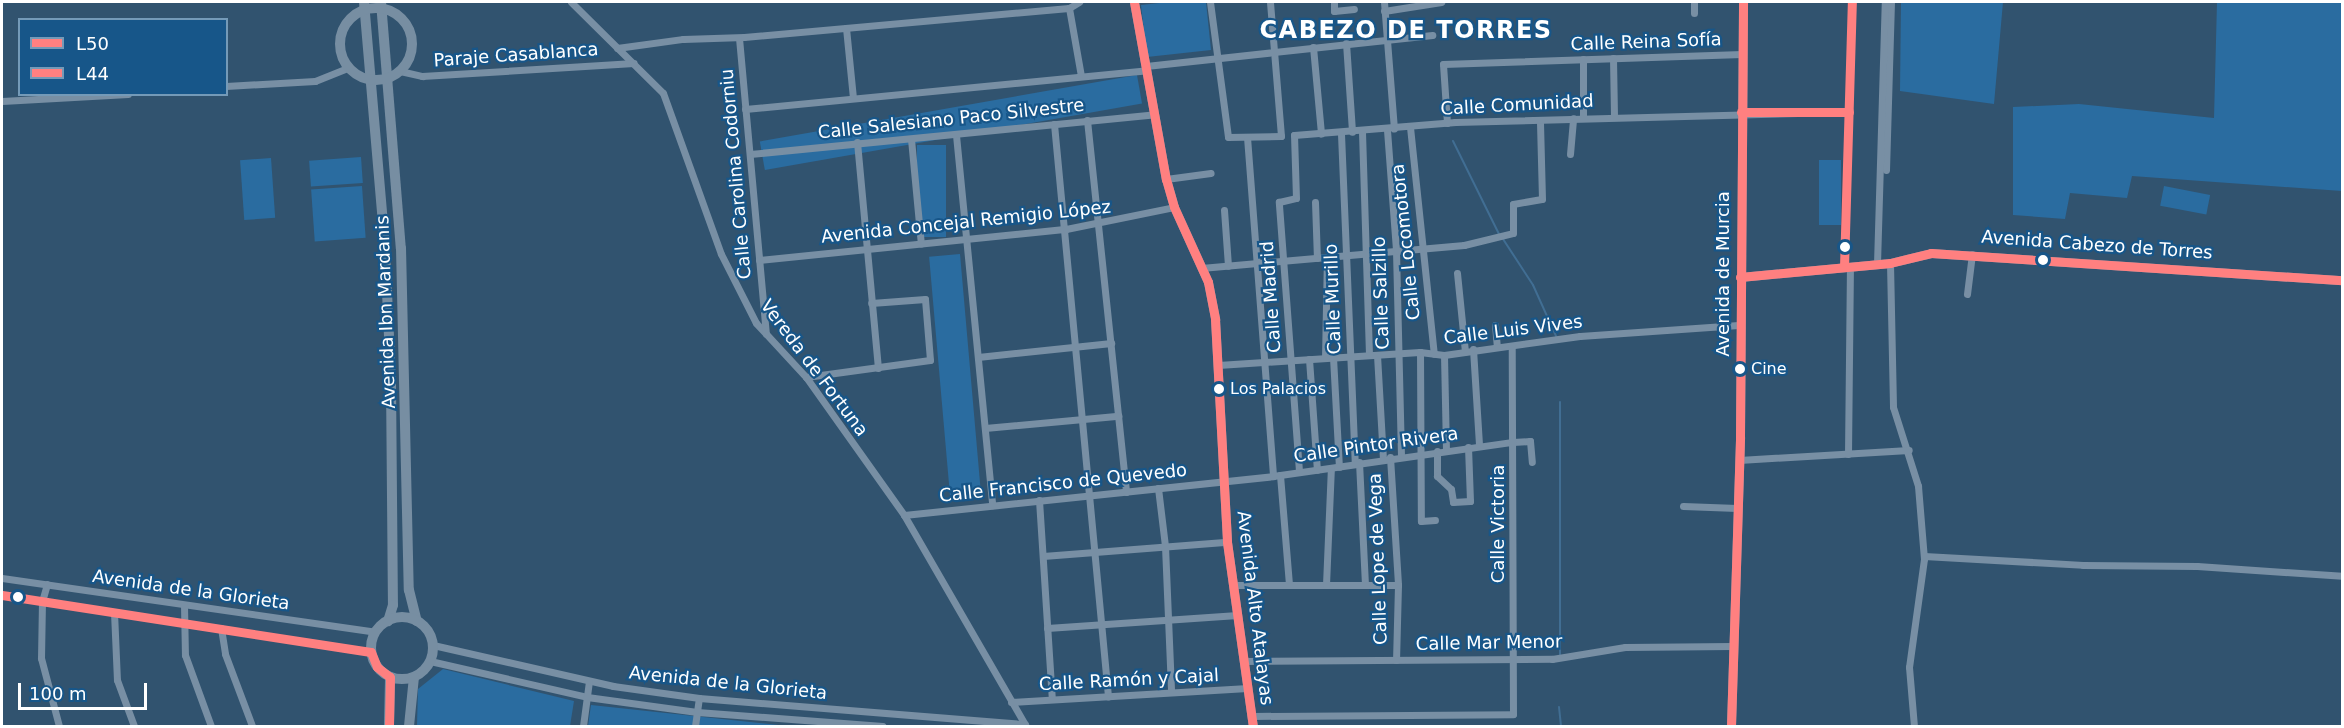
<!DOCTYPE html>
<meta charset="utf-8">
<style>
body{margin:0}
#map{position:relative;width:2344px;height:728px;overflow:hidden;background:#31536f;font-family:"DejaVu Sans",sans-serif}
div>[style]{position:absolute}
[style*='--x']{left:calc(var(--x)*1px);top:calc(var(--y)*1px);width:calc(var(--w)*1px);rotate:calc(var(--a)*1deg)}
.green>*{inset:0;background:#2a6ca0;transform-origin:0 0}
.stream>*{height:2px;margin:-1px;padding:0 1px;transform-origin:1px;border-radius:1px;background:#416e93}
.street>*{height:7px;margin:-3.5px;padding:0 3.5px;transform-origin:3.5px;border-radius:3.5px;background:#788fa4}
.secondary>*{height:9px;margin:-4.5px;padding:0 4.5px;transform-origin:4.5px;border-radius:4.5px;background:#738ca0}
.primary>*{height:10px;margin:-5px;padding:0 5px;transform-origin:5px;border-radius:5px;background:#778ea2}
.primary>.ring{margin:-5px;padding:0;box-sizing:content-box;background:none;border:10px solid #778ea2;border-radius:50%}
.bus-1>*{height:9px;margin:-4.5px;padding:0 4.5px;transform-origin:4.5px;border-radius:4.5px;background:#ff8080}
.bus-2>*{height:9px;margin:-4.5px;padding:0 4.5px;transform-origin:4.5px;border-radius:4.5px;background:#ff8080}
.dots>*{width:16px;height:16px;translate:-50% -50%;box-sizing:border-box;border:3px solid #175689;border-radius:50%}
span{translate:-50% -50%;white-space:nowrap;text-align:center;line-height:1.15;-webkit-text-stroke:4.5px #175689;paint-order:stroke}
.bus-label{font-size:16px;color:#fff}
.left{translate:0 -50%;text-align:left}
.street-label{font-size:18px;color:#fff}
.district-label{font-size:24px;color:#fff;font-weight:700;letter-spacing:1.5px}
.frame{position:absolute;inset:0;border:3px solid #fff;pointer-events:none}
.legend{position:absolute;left:18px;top:18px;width:210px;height:78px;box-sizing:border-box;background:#175689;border:2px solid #749ab8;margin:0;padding:8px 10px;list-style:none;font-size:18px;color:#fff}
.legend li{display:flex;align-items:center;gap:12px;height:30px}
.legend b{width:30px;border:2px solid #749ab8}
.scale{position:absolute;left:18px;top:683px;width:129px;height:27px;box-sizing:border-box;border:3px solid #fff;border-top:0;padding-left:8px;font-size:18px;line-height:21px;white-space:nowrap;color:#fff;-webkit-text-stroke:4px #175689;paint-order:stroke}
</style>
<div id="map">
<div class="green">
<div style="clip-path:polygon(1169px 2px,1206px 2px,1211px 50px,1147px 57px,1141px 5px)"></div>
<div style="clip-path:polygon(1901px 2px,2003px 2px,1994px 104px,1900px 91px)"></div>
<div style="clip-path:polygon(2217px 2px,2342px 2px,2342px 191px,2132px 176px,2127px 198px,2070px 193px,2065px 219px,2013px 215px,2013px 107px,2079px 104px,2214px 118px)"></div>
<div style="left:1137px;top:75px;width:29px;height:383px;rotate:80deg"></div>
<div style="left:917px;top:145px;width:29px;height:92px"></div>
<div style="left:361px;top:157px;width:26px;height:52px;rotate:86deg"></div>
<div style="left:271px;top:158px;width:60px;height:31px;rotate:86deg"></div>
<div style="left:1819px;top:160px;width:22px;height:65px"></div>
<div style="left:362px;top:186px;width:52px;height:51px;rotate:86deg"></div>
<div style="left:2164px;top:186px;width:47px;height:20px;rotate:11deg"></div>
<div style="left:960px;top:254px;width:243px;height:31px;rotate:85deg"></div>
<div style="clip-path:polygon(443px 669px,574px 701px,570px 726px,417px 726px,418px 689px)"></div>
<div style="clip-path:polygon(591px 705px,788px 726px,588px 726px)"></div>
</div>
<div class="stream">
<div style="--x:1453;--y:141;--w:104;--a:63.7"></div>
<div style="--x:1503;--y:239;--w:55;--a:56.9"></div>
<div style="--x:1533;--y:285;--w:56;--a:65.7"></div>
<div style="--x:1560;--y:402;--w:253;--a:90"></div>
<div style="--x:1559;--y:707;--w:19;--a:84"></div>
</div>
<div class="street">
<div style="--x:571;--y:2;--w:129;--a:44.7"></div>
<div style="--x:663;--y:93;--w:171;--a:70.2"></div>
<div style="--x:721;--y:254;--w:77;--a:63.1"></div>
<div style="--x:756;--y:323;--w:74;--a:47.2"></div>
<div style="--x:806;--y:377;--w:169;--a:54.6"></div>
<div style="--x:904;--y:515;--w:244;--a:60"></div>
<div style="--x:1210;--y:2;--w:136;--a:82.4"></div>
<div style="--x:1228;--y:137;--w:53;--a:-1.1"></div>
<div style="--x:1281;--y:136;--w:134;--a:-94.7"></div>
<div style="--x:1334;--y:2;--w:9;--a:90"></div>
<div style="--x:1334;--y:11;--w:20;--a:-6"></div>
<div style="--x:1384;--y:2;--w:127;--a:85.5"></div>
<div style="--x:1694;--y:2;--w:11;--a:90"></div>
<div style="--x:1069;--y:8;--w:69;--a:80"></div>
<div style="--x:1069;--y:8;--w:12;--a:-31"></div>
<div style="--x:1384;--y:11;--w:58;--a:-9"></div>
<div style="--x:846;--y:28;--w:70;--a:84.3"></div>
<div style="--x:739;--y:38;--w:297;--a:84.8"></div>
<div style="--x:1346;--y:43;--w:89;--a:86.1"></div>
<div style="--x:1313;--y:47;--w:87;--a:84.7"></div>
<div style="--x:617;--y:48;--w:67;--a:-7.8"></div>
<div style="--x:683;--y:39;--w:61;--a:-1.9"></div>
<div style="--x:744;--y:37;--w:326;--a:-5.1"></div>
<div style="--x:1613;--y:58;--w:58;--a:89"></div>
<div style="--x:1583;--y:59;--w:59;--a:90"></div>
<div style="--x:1146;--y:66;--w:288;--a:-6.2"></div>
<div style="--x:400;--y:71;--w:23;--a:13"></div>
<div style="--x:422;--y:76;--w:212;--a:-3.5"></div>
<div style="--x:226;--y:86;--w:89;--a:-3.2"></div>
<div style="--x:315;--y:81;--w:35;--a:-22"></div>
<div style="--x:2;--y:101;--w:126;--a:-3.2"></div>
<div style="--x:745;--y:109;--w:404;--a:-5.5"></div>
<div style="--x:1087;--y:120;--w:374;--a:84"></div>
<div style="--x:1447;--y:123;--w:59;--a:-93.9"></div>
<div style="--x:1443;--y:64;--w:299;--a:-1.9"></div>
<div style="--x:1054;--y:124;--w:575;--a:84.61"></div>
<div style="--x:1410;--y:127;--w:228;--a:84"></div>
<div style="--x:1387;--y:130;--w:121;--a:85.7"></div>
<div style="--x:1396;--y:251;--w:205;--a:88.6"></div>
<div style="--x:1362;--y:132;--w:223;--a:88.2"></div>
<div style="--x:1341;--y:134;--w:330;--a:87.6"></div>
<div style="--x:956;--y:135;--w:372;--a:84.4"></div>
<div style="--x:1247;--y:137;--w:340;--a:85.6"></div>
<div style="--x:911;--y:139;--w:105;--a:84.6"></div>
<div style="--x:857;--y:142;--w:227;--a:84.7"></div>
<div style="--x:750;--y:154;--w:407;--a:-5.6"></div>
<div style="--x:1570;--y:154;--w:36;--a:-85"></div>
<div style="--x:1886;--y:170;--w:168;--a:-88.3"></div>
<div style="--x:1166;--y:179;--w:45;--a:-7.6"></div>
<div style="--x:1315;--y:202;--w:56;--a:88"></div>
<div style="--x:1224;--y:210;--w:56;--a:85.9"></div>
<div style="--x:759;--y:260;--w:309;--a:-5.8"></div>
<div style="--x:1066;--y:229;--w:110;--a:-11.5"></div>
<div style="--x:1890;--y:263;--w:144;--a:88.8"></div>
<div style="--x:1893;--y:407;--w:83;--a:72.4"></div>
<div style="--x:1918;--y:486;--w:73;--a:85.3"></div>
<div style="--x:1924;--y:559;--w:109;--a:97.9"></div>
<div style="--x:1909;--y:667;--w:59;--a:85.2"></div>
<div style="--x:1877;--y:264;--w:262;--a:-88.3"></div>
<div style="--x:1844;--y:267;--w:265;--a:-88.3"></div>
<div style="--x:1201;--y:268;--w:264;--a:-5"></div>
<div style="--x:1464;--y:245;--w:50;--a:-13.8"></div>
<div style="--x:1513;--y:233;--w:29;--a:-90"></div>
<div style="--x:1513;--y:204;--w:29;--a:-10"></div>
<div style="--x:1542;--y:199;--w:79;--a:-91.5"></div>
<div style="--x:1457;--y:273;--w:79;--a:84.2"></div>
<div style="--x:1967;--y:294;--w:40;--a:-82.9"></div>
<div style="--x:1495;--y:325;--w:22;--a:85"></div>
<div style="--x:1473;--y:349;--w:96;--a:86.4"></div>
<div style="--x:1420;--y:352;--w:169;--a:89.7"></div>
<div style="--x:1421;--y:521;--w:14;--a:-4"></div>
<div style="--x:1377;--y:355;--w:103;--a:86.7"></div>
<div style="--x:1444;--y:355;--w:95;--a:88.8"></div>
<div style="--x:978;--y:357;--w:134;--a:-6"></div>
<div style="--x:1333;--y:357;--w:110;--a:86.9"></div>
<div style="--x:1325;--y:358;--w:101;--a:-88.9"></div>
<div style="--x:1309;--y:359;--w:111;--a:85.9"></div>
<div style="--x:1218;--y:365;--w:202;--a:-3.7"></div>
<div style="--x:1420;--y:352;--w:24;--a:7"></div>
<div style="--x:1444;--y:355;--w:137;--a:-8"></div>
<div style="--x:1580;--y:336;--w:159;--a:-4"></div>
<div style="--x:806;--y:377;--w:125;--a:-7.8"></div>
<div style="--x:930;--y:360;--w:61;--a:-94.7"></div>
<div style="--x:925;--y:299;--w:54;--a:175.8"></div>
<div style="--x:985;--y:428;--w:134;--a:-5.2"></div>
<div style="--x:1437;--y:451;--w:25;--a:90"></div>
<div style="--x:1437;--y:476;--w:19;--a:43"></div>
<div style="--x:1451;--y:489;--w:13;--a:81"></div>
<div style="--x:1453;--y:502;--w:17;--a:-3"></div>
<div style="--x:1470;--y:501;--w:54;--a:-92.1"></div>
<div style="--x:1848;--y:454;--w:188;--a:-89.4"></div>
<div style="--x:1390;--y:457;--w:128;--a:86.4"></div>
<div style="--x:1398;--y:585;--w:75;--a:91.5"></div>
<div style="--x:1739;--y:460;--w:170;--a:-3.4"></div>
<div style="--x:1359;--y:462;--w:123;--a:87.2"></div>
<div style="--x:1299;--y:471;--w:270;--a:-94.3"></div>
<div style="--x:1279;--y:202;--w:17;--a:-13"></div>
<div style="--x:1296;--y:198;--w:63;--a:-91.8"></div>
<div style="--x:1294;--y:135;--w:162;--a:-4.6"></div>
<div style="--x:1455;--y:122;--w:394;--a:-1.5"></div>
<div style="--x:1280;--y:475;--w:110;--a:85.3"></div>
<div style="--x:1158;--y:488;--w:58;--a:83.1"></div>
<div style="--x:1165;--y:546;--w:144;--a:87.6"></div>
<div style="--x:1039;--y:500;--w:199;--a:86.3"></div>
<div style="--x:1683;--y:506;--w:54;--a:2.1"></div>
<div style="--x:904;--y:515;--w:371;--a:-6"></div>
<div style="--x:1273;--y:476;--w:242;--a:-8.1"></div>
<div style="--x:1513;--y:442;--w:17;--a:-3"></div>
<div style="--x:1530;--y:441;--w:21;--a:85"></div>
<div style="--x:1043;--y:556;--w:185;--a:-4.4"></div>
<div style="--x:1924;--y:556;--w:159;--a:3.2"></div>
<div style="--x:2083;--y:565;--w:114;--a:0.5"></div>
<div style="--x:2197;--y:566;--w:145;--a:3.9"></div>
<div style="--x:2;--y:578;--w:377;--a:8.2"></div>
<div style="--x:47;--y:584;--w:18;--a:106"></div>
<div style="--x:42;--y:601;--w:57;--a:91"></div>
<div style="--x:41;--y:658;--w:70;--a:75.2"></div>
<div style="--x:1233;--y:585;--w:165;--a:0"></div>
<div style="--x:1326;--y:585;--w:117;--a:-87.6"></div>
<div style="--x:2;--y:595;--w:373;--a:8.8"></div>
<div style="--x:184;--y:605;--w:50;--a:88.9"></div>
<div style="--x:185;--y:655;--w:76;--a:69.9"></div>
<div style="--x:114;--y:612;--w:68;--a:87.5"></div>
<div style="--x:117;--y:680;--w:49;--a:69.7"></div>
<div style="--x:221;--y:628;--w:26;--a:81"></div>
<div style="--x:225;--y:654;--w:77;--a:69.4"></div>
<div style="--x:1047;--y:628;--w:191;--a:-3.9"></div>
<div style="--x:433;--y:645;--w:185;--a:12.8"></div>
<div style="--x:613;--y:686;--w:87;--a:7.9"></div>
<div style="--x:699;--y:698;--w:327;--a:4.6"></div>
<div style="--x:430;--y:661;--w:161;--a:12.9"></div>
<div style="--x:587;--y:697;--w:111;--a:7.8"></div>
<div style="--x:697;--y:712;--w:186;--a:4.3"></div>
<div style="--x:1245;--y:661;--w:307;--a:-0.4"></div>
<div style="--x:1552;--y:659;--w:74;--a:-9.3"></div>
<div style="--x:1625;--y:647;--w:107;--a:-0.5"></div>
<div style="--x:1011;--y:702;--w:237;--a:-3.4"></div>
<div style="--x:1252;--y:716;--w:261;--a:-0.4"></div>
<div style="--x:1513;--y:714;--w:368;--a:-90.2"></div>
<div style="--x:583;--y:726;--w:45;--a:-82.4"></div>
<div style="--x:695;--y:726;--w:28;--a:-82"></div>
</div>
<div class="secondary">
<div style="--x:1134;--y:2;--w:180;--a:79.8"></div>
<div style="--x:1166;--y:179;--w:29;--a:74"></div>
<div style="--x:1174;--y:207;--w:82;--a:65.6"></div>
<div style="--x:1208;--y:282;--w:38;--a:79"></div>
<div style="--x:1215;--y:319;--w:223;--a:86.9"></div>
<div style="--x:1227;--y:542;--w:186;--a:82"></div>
<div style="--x:1740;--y:277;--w:151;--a:-5.3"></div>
<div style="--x:1890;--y:263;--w:42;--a:-13.7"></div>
<div style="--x:1931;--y:253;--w:412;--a:3.8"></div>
<div style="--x:1731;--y:726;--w:289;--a:-88.2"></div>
<div style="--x:1740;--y:437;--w:435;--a:-89.6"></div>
</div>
<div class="primary">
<div style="--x:364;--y:2;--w:247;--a:85.1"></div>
<div style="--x:385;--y:248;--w:134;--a:87.4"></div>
<div style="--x:391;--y:382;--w:223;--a:89.5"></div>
<div style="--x:393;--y:605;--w:17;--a:107"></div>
<div style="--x:381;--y:2;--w:247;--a:85.4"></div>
<div style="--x:401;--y:248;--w:342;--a:88.7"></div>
<div style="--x:409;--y:590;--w:32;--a:76"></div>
<div class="ring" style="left:340px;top:8px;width:62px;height:62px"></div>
<div class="ring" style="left:371px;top:617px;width:52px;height:52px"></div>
<div style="--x:389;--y:726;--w:49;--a:-88.8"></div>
<div style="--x:409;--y:726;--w:49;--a:-84.2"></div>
</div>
<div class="bus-1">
<div style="--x:1134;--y:2;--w:180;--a:79.8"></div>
<div style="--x:1166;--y:179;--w:29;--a:74"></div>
<div style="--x:1174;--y:207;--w:82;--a:65.6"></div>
<div style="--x:1208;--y:282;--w:38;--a:79"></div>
<div style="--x:1215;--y:319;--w:223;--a:86.9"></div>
<div style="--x:1227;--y:542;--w:186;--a:82"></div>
<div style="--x:1741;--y:112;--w:108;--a:0"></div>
<div style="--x:1844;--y:267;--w:265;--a:-88.3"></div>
<div style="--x:1740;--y:277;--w:151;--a:-5.3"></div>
<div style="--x:1890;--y:263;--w:42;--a:-13.7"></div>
<div style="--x:1931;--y:253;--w:412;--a:3.8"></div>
<div style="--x:1731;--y:726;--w:289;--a:-88.2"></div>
<div style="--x:1740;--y:437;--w:435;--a:-89.6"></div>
</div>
<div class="bus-2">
<div style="--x:2;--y:595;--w:373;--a:8.8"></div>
<div style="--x:371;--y:652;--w:16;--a:68"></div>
<div style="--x:377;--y:667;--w:16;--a:38"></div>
<div style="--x:390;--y:677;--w:49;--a:91.2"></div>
</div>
<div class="dots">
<div style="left:1845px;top:247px;background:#fff"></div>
<div style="left:2043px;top:260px;background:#fff"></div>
<div style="left:1740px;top:369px;background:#fff"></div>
<div style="left:1219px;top:389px;background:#fff"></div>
<div style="left:18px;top:597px;background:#fff"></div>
</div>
<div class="bus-label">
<span class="left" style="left:1751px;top:369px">Cine</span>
<span class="left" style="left:1230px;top:389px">Los Palacios</span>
</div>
<div class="street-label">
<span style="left:1646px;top:42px;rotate:-2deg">Calle Reina Sofía</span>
<span style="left:516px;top:55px;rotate:-4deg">Paraje Casablanca</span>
<span style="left:1517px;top:105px;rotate:-3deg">Calle Comunidad</span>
<span style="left:951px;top:119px;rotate:-6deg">Calle Salesiano Paco Silvestre</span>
<span style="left:736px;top:174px;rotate:-95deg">Calle Carolina Codorniu</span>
<span style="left:966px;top:222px;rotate:-6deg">Avenida Concejal Remigio López</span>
<span style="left:1406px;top:242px;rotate:-96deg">Calle Locomotora</span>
<span style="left:2097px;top:245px;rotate:4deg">Avenida Cabezo de Torres</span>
<span style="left:1723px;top:274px;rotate:-90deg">Avenida de Murcia</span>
<span style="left:1381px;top:293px;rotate:-92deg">Calle Salzillo</span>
<span style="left:1271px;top:297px;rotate:-94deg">Calle Madrid</span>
<span style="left:1333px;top:299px;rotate:-92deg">Calle Murillo</span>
<span style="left:386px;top:312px;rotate:-92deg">Avenida Ibn Mardanis</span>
<span style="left:1513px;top:330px;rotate:-7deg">Calle Luis Vives</span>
<span style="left:814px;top:368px;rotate:53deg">Vereda de Fortuna</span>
<span style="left:1376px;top:445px;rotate:-8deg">Calle Pintor Rivera</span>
<span style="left:1063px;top:483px;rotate:-6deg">Calle Francisco de Quevedo</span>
<span style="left:1498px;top:524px;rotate:-90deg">Calle Victoria</span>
<span style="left:1378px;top:559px;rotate:-92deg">Calle Lope de Vega</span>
<span style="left:191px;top:590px;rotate:8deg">Avenida de la Glorieta</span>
<span style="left:1255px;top:608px;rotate:83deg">Avenida Alto Atalayas</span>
<span style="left:1489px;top:643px;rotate:-1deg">Calle Mar Menor</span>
<span style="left:1129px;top:680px;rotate:-3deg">Calle Ramón y Cajal</span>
<span style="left:728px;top:683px;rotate:6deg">Avenida de la Glorieta</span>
</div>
<div class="district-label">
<span style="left:1406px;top:31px">CABEZO DE TORRES</span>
</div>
<div class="frame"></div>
<ul class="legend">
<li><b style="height:8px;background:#ff8080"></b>L50</li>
<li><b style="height:8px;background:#ff8080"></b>L44</li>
</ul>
<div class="scale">100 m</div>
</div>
